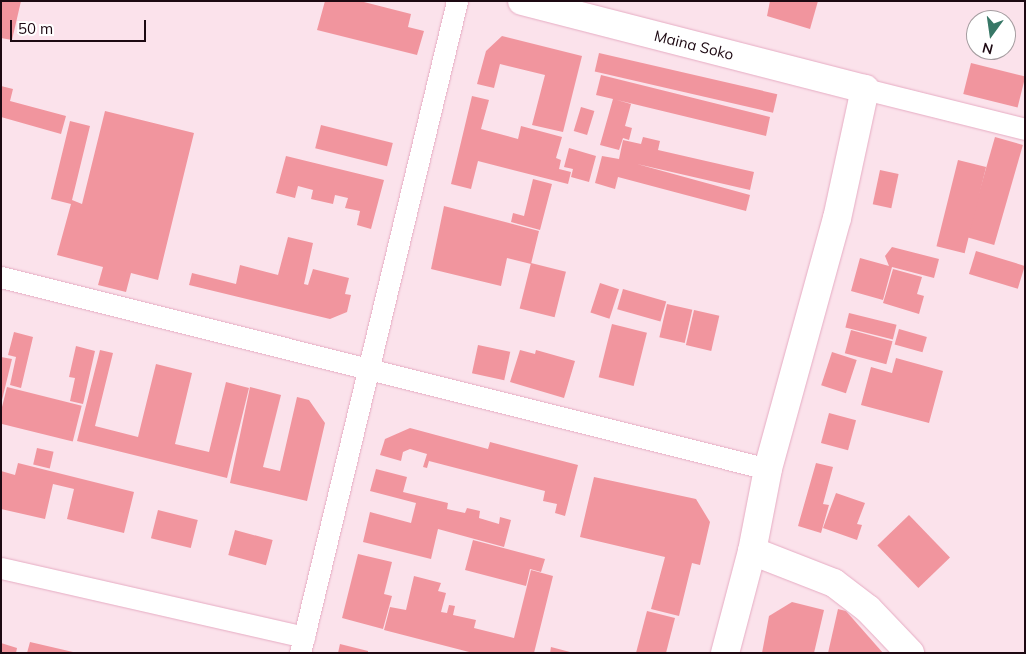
<!DOCTYPE html>
<style>
body{margin:0}
#map{position:relative;width:1026px;height:654px;overflow:hidden;background:#fbe2eb;font-family:Mulish,sans-serif}
div>[style]{position:absolute}
[style*='--x']{left:calc(var(--x)*1px);top:calc(var(--y)*1px);width:calc(var(--w)*1px);rotate:calc(var(--a)*1deg)}
.building>*{inset:0;background:#f1959e;transform-origin:0 0}
.roads{filter:drop-shadow(0 0 1px #e6acc3) drop-shadow(0 0 1px #e6acc3)}
.minor>*{height:21px;margin:-10.5px;padding:0 10.5px;transform-origin:10.5px;border-radius:10.5px;background:#fff}
.tertiary>*{height:28px;margin:-14px;padding:0 14px;transform-origin:14px;border-radius:14px;background:#fff}
span{translate:-50% -50%;white-space:nowrap;text-align:center;line-height:1.15;-webkit-text-stroke:4px #fff;paint-order:stroke}
.street-label{font-size:15px;color:#1d0912}
.frame{position:absolute;inset:0;border:2px solid #1d0912;pointer-events:none}
.north{position:absolute;left:966px;top:10px;width:50px;height:50px;box-sizing:border-box;background:#fff;border:1px solid #a59da0;border-radius:50%;rotate:194deg;font-size:14px;font-weight:700;line-height:20px;text-align:center;color:#1d0912}
.north::after{content:'';display:block;margin:auto;width:18px;height:22px;background:#377766;clip-path:polygon(50% 0,100% 100%,50% 72%,0 100%)}
.scale{position:absolute;left:10px;top:20px;width:136px;height:22px;box-sizing:border-box;border:2px solid #1d0912;border-top:0;padding-left:6px;font-size:15px;line-height:18px;white-space:nowrap;color:#1d0912;-webkit-text-stroke:4px #fff;paint-order:stroke}
</style>
<div id="map">
<div class="building">
<div style="clip-path:polygon(1px 1px,21px 1px,12px 40px,1px 38px)"></div>
<div style="clip-path:polygon(325px 1px,360px 1px,411px 14px,408px 27px,424px 31px,417px 55px,317px 30px)"></div>
<div style="clip-path:polygon(770px 1px,818px 1px,810px 29px,767px 16px)"></div>
<div style="clip-path:polygon(502px 36px,582px 56px,563px 132px,532px 125px,545px 75px,500px 64px,494px 88px,477px 84px,486px 51px)"></div>
<div style="left:599px;top:53px;width:183px;height:19px;rotate:13deg"></div>
<div style="left:971px;top:63px;width:56px;height:32px;rotate:14deg"></div>
<div style="clip-path:polygon(601px 75px,770px 117px,766px 136px,617px 100px,631px 104px,625px 126px,632px 128px,629px 140px,623px 138px,619px 150px,600px 145px,613px 99px,596px 95px)"></div>
<div style="clip-path:polygon(1px 86px,13px 89px,10px 101px,66px 116px,61px 134px,1px 117px)"></div>
<div style="clip-path:polygon(472px 96px,489px 100px,481px 129px,518px 139px,521px 126px,562px 137px,556px 158px,561px 160px,559px 169px,571px 172px,568px 184px,478px 161px,471px 189px,451px 184px)"></div>
<div style="left:581px;top:107px;width:14px;height:25px;rotate:17deg"></div>
<div style="clip-path:polygon(105px 111px,194px 133px,158px 280px,131px 273px,126px 292px,98px 285px,103px 267px,57px 255px,71px 204px,51px 199px,70px 121px,90px 126px,72px 200px,82px 204px)"></div>
<div style="left:321px;top:125px;width:74px;height:24px;rotate:14deg"></div>
<div style="clip-path:polygon(643px 137px,660px 141px,658px 150px,754px 172px,750px 190px,637px 164px,750px 195px,746px 211px,618px 177px,615px 189px,595px 183px,602px 156px,619px 159px,623px 140px,641px 144px)"></div>
<div style="left:995px;top:137px;width:29px;height:104px;rotate:16deg"></div>
<div style="clip-path:polygon(569px 148px,596px 156px,589px 182px,571px 177px,573px 169px,564px 167px)"></div>
<div style="clip-path:polygon(286px 156px,384px 180px,371px 229px,357px 225px,360px 211px,345px 208px,348px 198px,335px 195px,333px 204px,311px 199px,313px 190px,298px 186px,295px 198px,276px 193px)"></div>
<div style="left:958px;top:160px;width:29px;height:89px;rotate:14deg"></div>
<div style="left:880px;top:170px;width:19px;height:35px;rotate:12deg"></div>
<div style="clip-path:polygon(533px 179px,552px 184px,540px 230px,511px 222px,513px 213px,524px 216px)"></div>
<div style="clip-path:polygon(444px 206px,539px 231px,531px 264px,507px 258px,501px 286px,431px 269px)"></div>
<div style="clip-path:polygon(288px 237px,313px 243px,304px 284px,308px 285px,313px 269px,349px 278px,345px 294px,351px 295px,347px 312px,330px 319px,189px 285px,192px 273px,236px 284px,240px 265px,278px 275px)"></div>
<div style="clip-path:polygon(892px 247px,939px 259px,934px 278px,892px 267px,883px 300px,851px 291px,860px 258px,889px 266px,885px 256px)"></div>
<div style="left:976px;top:251px;width:51px;height:24px;rotate:17deg"></div>
<div style="left:531px;top:263px;width:36px;height:47px;rotate:14deg"></div>
<div style="clip-path:polygon(893px 269px,922px 277px,917px 294px,924px 296px,919px 314px,883px 303px)"></div>
<div style="left:600px;top:283px;width:20px;height:31px;rotate:18deg"></div>
<div style="left:623px;top:289px;width:45px;height:21px;rotate:16deg"></div>
<div style="left:667px;top:304px;width:26px;height:34px;rotate:13deg"></div>
<div style="left:694px;top:310px;width:26px;height:36px;rotate:13deg"></div>
<div style="left:849px;top:313px;width:49px;height:15px;rotate:14deg"></div>
<div style="left:612px;top:324px;width:36px;height:55px;rotate:14deg"></div>
<div style="left:899px;top:329px;width:29px;height:16px;rotate:16deg"></div>
<div style="left:851px;top:330px;width:43px;height:24px;rotate:15deg"></div>
<div style="clip-path:polygon(14px 332px,33px 337px,21px 388px,10px 385px,16px 357px,8px 355px)"></div>
<div style="left:478px;top:345px;width:33px;height:29px;rotate:12deg"></div>
<div style="clip-path:polygon(76px 346px,95px 351px,83px 404px,70px 401px,75px 378px,69px 377px)"></div>
<div style="clip-path:polygon(100px 350px,113px 353px,95px 426px,138px 437px,156px 364px,192px 373px,175px 444px,209px 452px,226px 382px,249px 388px,227px 478px,77px 441px)"></div>
<div style="clip-path:polygon(520px 350px,535px 354px,536px 350px,575px 361px,564px 398px,510px 382px)"></div>
<div style="left:832px;top:352px;width:26px;height:35px;rotate:18deg"></div>
<div style="clip-path:polygon(1px 357px,12px 359px,2px 400px,1px 400px)"></div>
<div style="clip-path:polygon(896px 358px,943px 371px,929px 423px,861px 405px,871px 367px,892px 373px)"></div>
<div style="left:7px;top:387px;width:77px;height:37px;rotate:14deg"></div>
<div style="clip-path:polygon(250px 387px,281px 395px,263px 467px,280px 471px,297px 397px,309px 400px,325px 423px,307px 501px,230px 483px)"></div>
<div style="left:829px;top:413px;width:28px;height:31px;rotate:15deg"></div>
<div style="clip-path:polygon(410px 428px,488px 449px,490px 442px,578px 465px,565px 516px,555px 513px,557px 504px,543px 501px,545px 491px,429px 461px,427px 468px,423px 467px,427px 454px,410px 449px,403px 452px,401px 461px,380px 455px,385px 439px)"></div>
<div style="left:37px;top:448px;width:17px;height:17px;rotate:13deg"></div>
<div style="clip-path:polygon(18px 463px,134px 492px,124px 533px,67px 519px,74px 489px,53px 484px,45px 519px,1px 509px,1px 471px,15px 475px)"></div>
<div style="clip-path:polygon(816px 463px,833px 467px,823px 504px,829px 505px,821px 533px,798px 526px)"></div>
<div style="clip-path:polygon(376px 469px,407px 477px,403px 492px,448px 503px,447px 509px,465px 513px,467px 508px,480px 511px,479px 518px,499px 524px,500px 517px,511px 520px,504px 547px,438px 529px,431px 559px,363px 542px,370px 512px,411px 523px,416px 503px,370px 491px)"></div>
<div style="clip-path:polygon(594px 477px,696px 499px,710px 522px,700px 565px,692px 563px,679px 616px,651px 609px,665px 557px,580px 537px)"></div>
<div style="clip-path:polygon(836px 493px,865px 503px,857px 524px,862px 525px,857px 540px,823px 528px)"></div>
<div style="left:158px;top:510px;width:41px;height:29px;rotate:14deg"></div>
<div style="left:909px;top:515px;width:59px;height:44px;rotate:46deg"></div>
<div style="left:235px;top:530px;width:39px;height:26px;rotate:15deg"></div>
<div style="clip-path:polygon(473px 540px,545px 559px,541px 572px,530px 569px,526px 586px,465px 570px)"></div>
<div style="clip-path:polygon(358px 554px,392px 562px,384px 594px,392px 596px,383px 629px,342px 618px)"></div>
<div style="clip-path:polygon(531px 570px,553px 576px,534px 653px,473px 653px,384px 630px,390px 607px,406px 610px,414px 576px,441px 583px,438px 591px,446px 593px,441px 612px,447px 613px,449px 605px,455px 606px,453px 615px,476px 620px,474px 628px,514px 638px)"></div>
<div style="clip-path:polygon(792px 602px,824px 610px,814px 653px,762px 653px,769px 616px)"></div>
<div style="clip-path:polygon(838px 609px,846px 611px,883px 653px,828px 653px)"></div>
<div style="clip-path:polygon(647px 611px,675px 618px,666px 653px,636px 653px)"></div>
<div style="clip-path:polygon(30px 642px,73px 652px,73px 653px,27px 653px)"></div>
<div style="clip-path:polygon(1px 643px,17px 648px,16px 653px,1px 653px)"></div>
<div style="clip-path:polygon(340px 644px,368px 651px,368px 653px,338px 653px)"></div>
<div style="clip-path:polygon(551px 647px,570px 652px,570px 653px,550px 653px)"></div>
</div>
<div class="roads">
<div class="minor">
<div style="--x:865;--y:89;--w:165;--a:14"></div>
<div style="--x:1;--y:277;--w:791;--a:14.05"></div>
<div style="--x:1;--y:568;--w:311;--a:12.8"></div>
<div style="--x:300;--y:653;--w:671;--a:-76.46"></div>
</div>
<div class="tertiary">
<div style="--x:522;--y:1;--w:354;--a:14.4"></div>
<div style="--x:865;--y:89;--w:132;--a:102.2"></div>
<div style="--x:837;--y:218;--w:260;--a:105.4"></div>
<div style="--x:768;--y:469;--w:84;--a:101"></div>
<div style="--x:752;--y:551;--w:106;--a:104.8"></div>
<div style="--x:752;--y:551;--w:88;--a:21.3"></div>
<div style="--x:834;--y:583;--w:43;--a:37.4"></div>
<div style="--x:868;--y:609;--w:61;--a:46.3"></div>
</div>
</div>
<div class="street-label">
<span style="left:694px;top:45px;rotate:14deg">Maina Soko</span>
</div>
<div class="frame"></div>
<div class="north">N</div>
<div class="scale">50 m</div>
</div>
